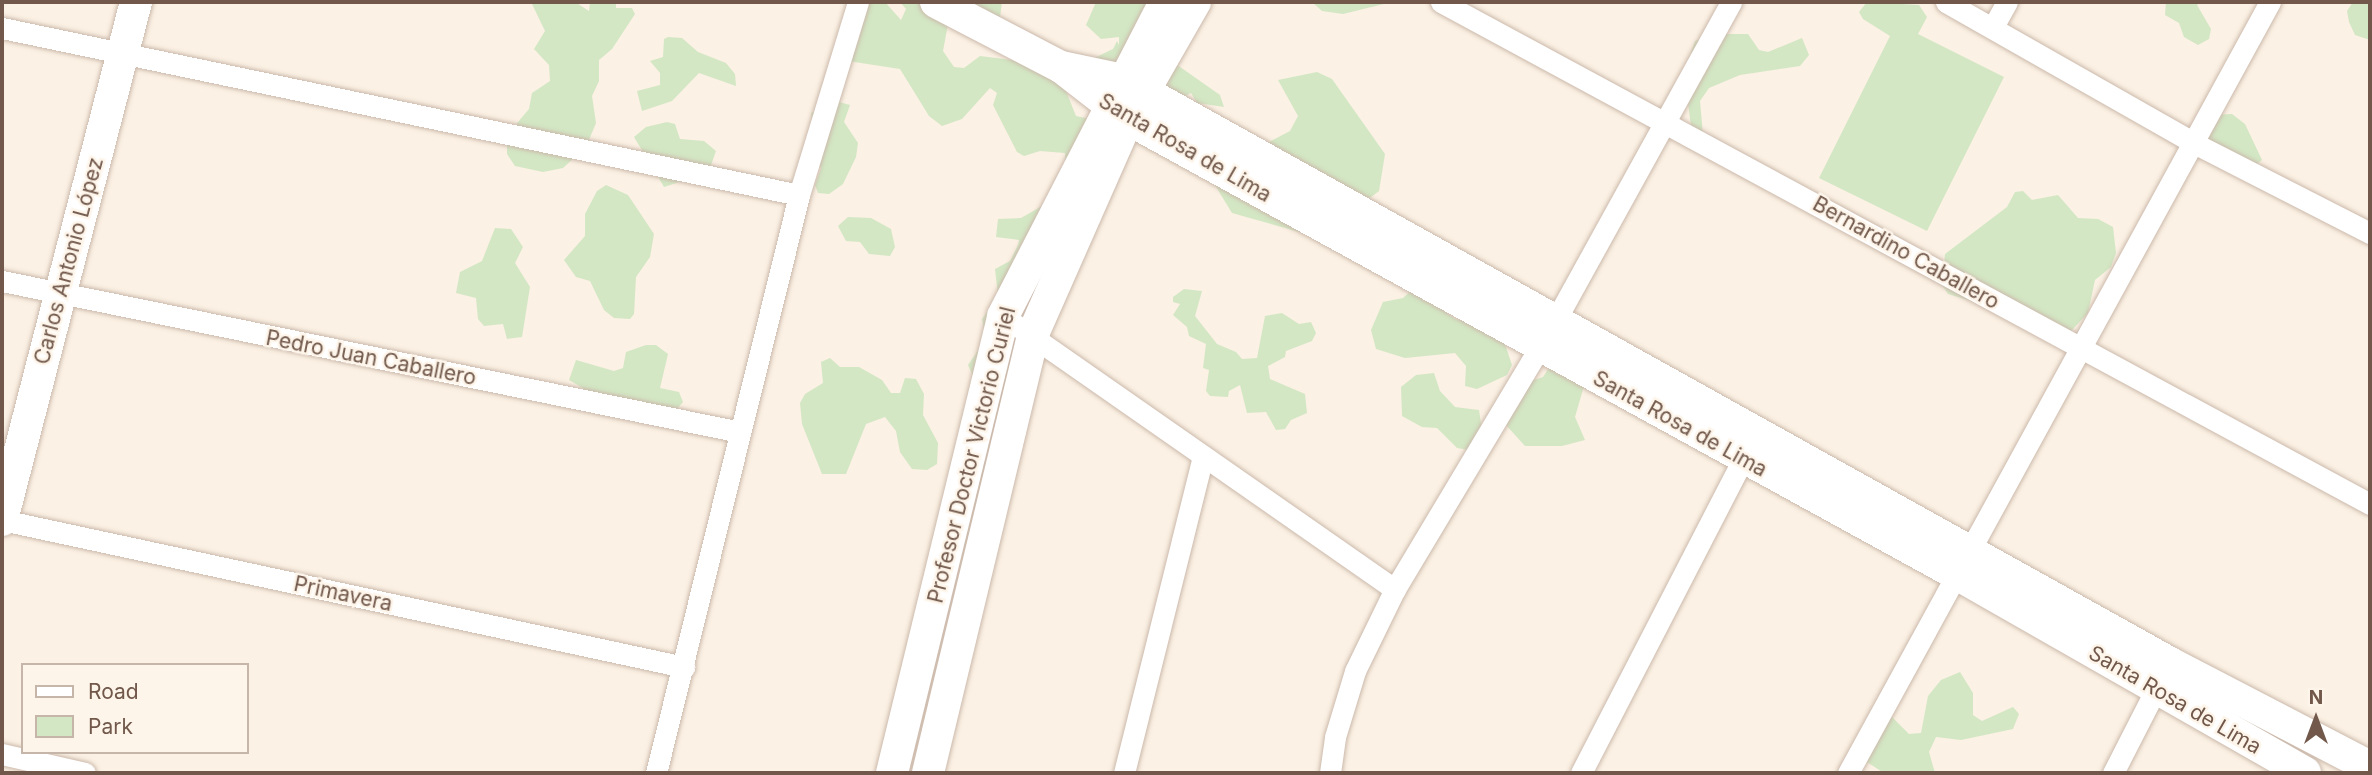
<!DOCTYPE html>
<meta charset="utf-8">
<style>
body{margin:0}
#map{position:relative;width:2372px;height:775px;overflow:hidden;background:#fbf1e4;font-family:Inter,sans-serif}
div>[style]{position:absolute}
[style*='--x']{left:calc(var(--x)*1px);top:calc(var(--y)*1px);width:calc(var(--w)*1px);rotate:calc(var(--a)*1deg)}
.green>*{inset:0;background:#d3e7c4}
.roads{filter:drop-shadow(0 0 2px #cbb9ab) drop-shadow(0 0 2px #cbb9ab)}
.street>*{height:21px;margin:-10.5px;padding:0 10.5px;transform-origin:10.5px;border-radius:10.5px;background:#fff}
.secondary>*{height:32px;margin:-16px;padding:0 16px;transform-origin:16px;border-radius:16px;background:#fff}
span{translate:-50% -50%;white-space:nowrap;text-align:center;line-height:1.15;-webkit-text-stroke:5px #fef5ea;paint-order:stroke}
.street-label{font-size:21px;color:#71584b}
.frame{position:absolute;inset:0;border:4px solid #71584b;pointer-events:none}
.legend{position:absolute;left:21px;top:663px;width:228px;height:91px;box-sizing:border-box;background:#fef5ea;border:2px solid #c6b6aa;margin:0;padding:9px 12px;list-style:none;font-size:21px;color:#71584b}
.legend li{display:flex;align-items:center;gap:14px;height:35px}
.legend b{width:35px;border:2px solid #c6b6aa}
.north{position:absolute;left:2281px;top:684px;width:70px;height:70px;-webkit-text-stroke:5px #fef5ea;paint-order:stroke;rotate:0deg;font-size:19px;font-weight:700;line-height:28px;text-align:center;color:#71584b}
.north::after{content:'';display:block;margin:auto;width:24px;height:32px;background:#71584b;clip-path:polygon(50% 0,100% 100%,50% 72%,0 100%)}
</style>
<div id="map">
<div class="green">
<div style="clip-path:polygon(531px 2px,575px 2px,589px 11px,590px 2px,616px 2px,616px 8px,632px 8px,635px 14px,612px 49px,599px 60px,599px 81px,592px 96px,596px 123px,586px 147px,563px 168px,543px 172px,515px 166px,507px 154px,507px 135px,529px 109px,532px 93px,550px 81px,549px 65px,534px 49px,545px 31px)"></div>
<div style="clip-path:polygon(862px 2px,885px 2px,901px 20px,906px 9px,900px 2px,1002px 2px,1000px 17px,994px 22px,948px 24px,943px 51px,954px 67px,964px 68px,980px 56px,1021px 61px,1064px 86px,1076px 116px,1095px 120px,1057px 189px,1050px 189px,1065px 165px,1065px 153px,1040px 151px,1024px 156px,1017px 152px,993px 105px,997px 93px,990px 88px,962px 119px,942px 126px,929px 116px,900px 69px,848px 61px)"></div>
<div style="clip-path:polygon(1096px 2px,1153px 2px,1173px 62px,1220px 95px,1224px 107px,1197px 103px,1191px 93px,1180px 99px,1163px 133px,1088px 61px,1113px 49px,1117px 41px,1119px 45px,1119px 37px,1101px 39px,1086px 25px)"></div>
<div style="clip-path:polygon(1312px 2px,1392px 2px,1343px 14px,1322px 11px)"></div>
<div style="clip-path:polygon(1867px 2px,1919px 5px,1927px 17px,1918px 34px,2004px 77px,1927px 231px,1819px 178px,1890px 36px,1863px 19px,1859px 12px)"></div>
<div style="clip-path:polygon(2166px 2px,2201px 2px,2197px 5px,2211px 29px,2209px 39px,2198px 45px,2184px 37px,2179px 23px,2165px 15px)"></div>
<div style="clip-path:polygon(2353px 2px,2370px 2px,2370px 40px,2355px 35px,2349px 22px,2347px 11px)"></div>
<div style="clip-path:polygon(1715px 34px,1748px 34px,1759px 50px,1768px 52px,1802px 38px,1809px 55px,1800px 66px,1740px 75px,1709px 88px,1700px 101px,1703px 135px,1693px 140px,1688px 104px,1691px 52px,1695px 41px)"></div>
<div style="clip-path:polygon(668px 37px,682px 38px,698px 52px,726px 63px,735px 74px,736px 86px,699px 73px,672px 101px,642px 111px,637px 91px,660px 85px,660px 73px,650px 61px,663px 57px,664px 39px)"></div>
<div style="clip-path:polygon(1317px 72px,1332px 79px,1385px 154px,1379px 191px,1328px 230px,1299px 232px,1232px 213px,1213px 182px,1205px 179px,1207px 175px,1290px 131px,1298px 116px,1278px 80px)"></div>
<div style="clip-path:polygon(835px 101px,850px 105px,844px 122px,858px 143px,856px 157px,843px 184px,829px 194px,818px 193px,815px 185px,821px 168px,816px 160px,811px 113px)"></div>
<div style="clip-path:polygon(2232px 114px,2245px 124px,2262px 160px,2252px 168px,2200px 134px,2213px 115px)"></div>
<div style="clip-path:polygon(667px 122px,675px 124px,680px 139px,704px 141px,716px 151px,711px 165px,701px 175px,664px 187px,634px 137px,646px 127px)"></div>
<div style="clip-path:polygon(606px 185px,628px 195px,654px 234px,650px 257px,636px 277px,634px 314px,630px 319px,614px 318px,604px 310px,590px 281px,576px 277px,564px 260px,585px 236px,585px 214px,597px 191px)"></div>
<div style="clip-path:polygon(2023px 191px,2032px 200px,2058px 195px,2078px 218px,2098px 219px,2113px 227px,2116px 253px,2111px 267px,2095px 280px,2088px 313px,2071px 331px,1948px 294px,1942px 285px,1945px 254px,2007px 207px,2015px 192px)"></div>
<div style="clip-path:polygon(1042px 206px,1046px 212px,1007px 357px,1015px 378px,1003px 407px,990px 414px,968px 365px,986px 339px,982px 319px,998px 296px,995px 269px,1010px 261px,1018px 245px,1019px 240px,996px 237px,998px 219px,1021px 218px)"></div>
<div style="clip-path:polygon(848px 217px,871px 218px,891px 229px,895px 247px,890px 256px,869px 254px,860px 242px,846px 241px,838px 226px)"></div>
<div style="clip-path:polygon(495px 228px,511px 229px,523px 247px,515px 263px,530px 287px,522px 337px,507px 339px,503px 324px,484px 326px,478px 319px,476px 298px,456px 293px,460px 272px,482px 261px)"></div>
<div style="clip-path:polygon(1414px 288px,1455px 319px,1474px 323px,1505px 344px,1512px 365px,1507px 375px,1477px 389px,1465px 386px,1466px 366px,1455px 353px,1405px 358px,1376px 349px,1371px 330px,1383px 302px,1403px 298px)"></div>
<div style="clip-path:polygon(1184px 289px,1202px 291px,1195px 316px,1217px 344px,1236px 352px,1242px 359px,1257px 358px,1265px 316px,1282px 313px,1299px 324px,1311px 322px,1316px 333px,1312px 341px,1286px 351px,1285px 357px,1268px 366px,1270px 379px,1305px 394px,1307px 413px,1291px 420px,1285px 429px,1276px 430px,1266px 412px,1247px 413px,1240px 385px,1229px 391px,1228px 397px,1210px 396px,1206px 391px,1209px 370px,1203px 368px,1206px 344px,1189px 336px,1187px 327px,1173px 315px,1180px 304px,1173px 302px,1173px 297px)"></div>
<div style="clip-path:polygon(646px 345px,656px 345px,668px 354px,660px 388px,679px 392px,683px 402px,677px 409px,591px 393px,569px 380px,576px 360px,614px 371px,623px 368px,626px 352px)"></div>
<div style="clip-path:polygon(830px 358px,840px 367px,859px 367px,882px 380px,891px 393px,900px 393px,905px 378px,916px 379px,924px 394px,923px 415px,938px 443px,937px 464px,927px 470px,912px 469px,900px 452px,896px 431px,885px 417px,866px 424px,846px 474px,822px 474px,802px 424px,800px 403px,805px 394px,823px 383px,821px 362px)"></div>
<div style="clip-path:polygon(1552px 363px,1584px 386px,1575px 417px,1585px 440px,1562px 446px,1525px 446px,1505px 424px,1528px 382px,1543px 377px)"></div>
<div style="clip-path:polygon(1434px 373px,1440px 391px,1455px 407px,1479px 410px,1482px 430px,1469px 450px,1457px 448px,1437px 428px,1422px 427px,1402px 416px,1401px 387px,1416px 375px)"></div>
<div style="clip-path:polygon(1960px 672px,1973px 693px,1973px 715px,1982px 721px,2013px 707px,2019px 714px,2013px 729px,1961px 740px,1936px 737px,1929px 752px,1935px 773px,1884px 773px,1856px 755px,1877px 716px,1891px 716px,1909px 734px,1921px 733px,1928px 696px,1941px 680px)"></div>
</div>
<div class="roads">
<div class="street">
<div style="--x:1441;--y:2;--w:1056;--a:28.39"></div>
<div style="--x:1946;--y:2;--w:283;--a:29.6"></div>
<div style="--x:2192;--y:142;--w:200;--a:27.1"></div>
<div style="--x:1993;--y:27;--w:29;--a:-61"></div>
<div style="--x:2;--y:28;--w:814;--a:11.83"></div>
<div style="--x:2;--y:281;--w:753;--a:11.56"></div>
<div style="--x:1003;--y:316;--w:478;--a:34.9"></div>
<div style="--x:2;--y:520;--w:698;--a:12.16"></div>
<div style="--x:2;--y:754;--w:85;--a:12.9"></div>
<div style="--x:656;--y:773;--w:595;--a:-76.1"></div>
<div style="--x:799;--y:195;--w:202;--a:-73"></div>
<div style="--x:1124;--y:773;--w:326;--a:-76"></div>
<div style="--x:1330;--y:773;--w:36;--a:-82"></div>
<div style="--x:1335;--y:737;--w:69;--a:-73.1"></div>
<div style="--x:1355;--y:671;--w:91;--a:-64"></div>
<div style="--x:1395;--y:589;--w:310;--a:-59.1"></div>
<div style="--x:1554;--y:323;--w:367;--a:-61.1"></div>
<div style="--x:1581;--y:773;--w:368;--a:-62.7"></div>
<div style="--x:1848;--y:773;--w:879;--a:-61.31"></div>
<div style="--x:2113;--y:773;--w:106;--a:-62.9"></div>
</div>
<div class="secondary">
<div style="--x:936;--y:2;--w:141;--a:27.5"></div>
<div style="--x:1061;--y:67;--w:63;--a:11.8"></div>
<div style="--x:1123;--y:80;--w:1198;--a:29.11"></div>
<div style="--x:2170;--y:663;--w:225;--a:27.5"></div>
<div style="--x:1065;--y:70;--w:80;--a:37.9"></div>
<div style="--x:1128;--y:119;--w:943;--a:28.77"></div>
<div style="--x:1955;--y:573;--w:403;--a:29.7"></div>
<div style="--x:2;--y:520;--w:535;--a:-75.5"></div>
<div style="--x:892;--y:773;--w:470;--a:-76.3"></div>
<div style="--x:1003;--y:316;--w:353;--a:-62.7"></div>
<div style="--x:928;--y:773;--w:451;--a:-76.5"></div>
<div style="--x:1033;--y:334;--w:235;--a:-66.2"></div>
<div style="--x:1128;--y:119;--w:135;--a:-60.2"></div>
</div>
</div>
<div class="street-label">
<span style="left:1185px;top:148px;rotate:30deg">Santa Rosa de Lima</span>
<span style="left:1906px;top:253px;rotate:29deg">Bernardino Caballero</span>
<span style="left:69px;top:261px;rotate:-75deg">Carlos Antonio López</span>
<span style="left:371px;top:358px;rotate:11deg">Pedro Juan Caballero</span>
<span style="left:1680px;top:424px;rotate:29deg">Santa Rosa de Lima</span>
<span style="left:972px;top:455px;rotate:-76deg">Profesor Doctor Victorio Curiel</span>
<span style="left:343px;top:594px;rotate:12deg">Primavera</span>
<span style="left:2175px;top:700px;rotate:30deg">Santa Rosa de Lima</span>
</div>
<div class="frame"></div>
<ul class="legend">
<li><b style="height:9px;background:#fff"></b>Road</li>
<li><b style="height:19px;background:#d3e7c4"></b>Park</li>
</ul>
<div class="north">N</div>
</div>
